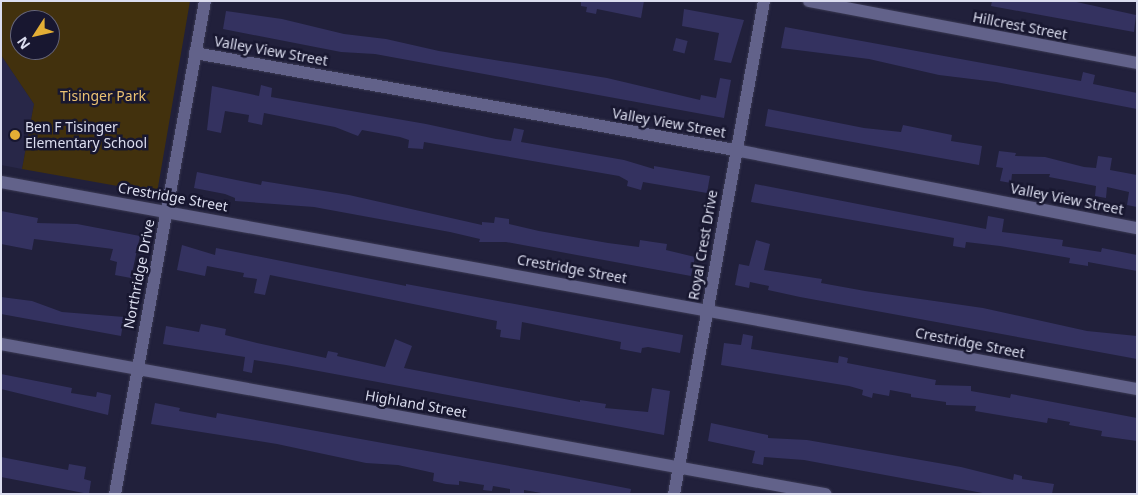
<!DOCTYPE html>
<style>
body{margin:0}
#map{position:relative;width:1138px;height:495px;overflow:hidden;background:#21203b;font-family:"Noto Sans",sans-serif}
div>[style]{position:absolute}
[style*='--x']{left:calc(var(--x)*1px);top:calc(var(--y)*1px);width:calc(var(--w)*1px);rotate:calc(var(--a)*1deg)}
.built>*{inset:0;background:#282748}
.green>*{inset:0;background:#42310d}
.building>*{inset:0;background:#343260;transform-origin:0 0}
.roads{filter:drop-shadow(0 0 1px #3b3a54) drop-shadow(0 0 1px #3b3a54)}
.minor>*{height:12px;margin:-6px;padding:0 6px;transform-origin:6px;border-radius:6px;background:#62628a}
.tertiary>*{height:12px;margin:-6px;padding:0 6px;transform-origin:6px;border-radius:6px;background:#62628a}
.dots>*{width:14px;height:14px;translate:-50% -50%;box-sizing:border-box;border:2px solid #181730;border-radius:50%}
span{translate:-50% -50%;white-space:nowrap;text-align:center;line-height:1.15;-webkit-text-stroke:5px #181730;paint-order:stroke}
.street-label{font-size:14px;color:#dbddef}
.park-label{font-size:14px;color:#ebc272}
.poi-label{font-size:14px;color:#dbddef}
.left{translate:0 -50%;text-align:left}
.frame{position:absolute;inset:0;border:2px solid #dbddef;pointer-events:none}
.north{position:absolute;left:10px;top:10px;width:50px;height:50px;box-sizing:border-box;background:#181730;border:1px solid #66667c;border-radius:50%;rotate:235deg;font-size:14px;font-weight:700;line-height:20px;text-align:center;color:#dbddef}
.north::after{content:'';display:block;margin:auto;width:18px;height:22px;background:#e3ae35;clip-path:polygon(50% 0,100% 100%,50% 72%,0 100%)}
</style>
<div id="map">
<div class="built">
<div style="clip-path:polygon(1px 55px,34px 104px,22px 169px,1px 165px)"></div>
</div>
<div class="green">
<div style="clip-path:polygon(evenodd,1px 1px,190px 1px,157px 193px,22px 169px,34px 104px,1px 55px,1px 1px,20px 20px,50px 20px,50px 50px,20px 50px,20px 20px)"></div>
</div>
<div class="building">
<div style="clip-path:polygon(581px 1px,644px 1px,641px 18px,597px 9px,596px 14px,586px 12px,587px 7px,581px 6px)"></div>
<div style="clip-path:polygon(992px 1px,1072px 1px,1136px 15px,1134px 32px,991px 6px)"></div>
<div style="clip-path:polygon(684px 9px,744px 20px,731px 63px,714px 60px,719px 33px,682px 26px)"></div>
<div style="clip-path:polygon(226px 11px,282px 19px,344px 34px,386px 39px,439px 51px,607px 78px,700px 100px,701px 95px,716px 98px,720px 78px,731px 80px,724px 118px,375px 54px,341px 52px,223px 29px)"></div>
<div style="clip-path:polygon(785px 27px,1081px 81px,1083px 72px,1095px 75px,1093px 84px,1137px 93px,1137px 109px,996px 82px,939px 75px,869px 59px,781px 48px)"></div>
<div style="left:676px;top:38px;width:12px;height:13px;rotate:14deg"></div>
<div style="clip-path:polygon(261px 85px,272px 88px,271px 97px,426px 124px,496px 139px,511px 141px,514px 128px,524px 130px,521px 142px,624px 160px,654px 169px,654px 166px,710px 176px,707px 193px,643px 182px,641px 190px,627px 186px,628px 181px,619px 176px,424px 142px,423px 149px,408px 148px,409px 140px,400px 137px,362px 130px,358px 136px,335px 127px,264px 113px,262px 125px,248px 122px,249px 115px,225px 111px,221px 133px,207px 130px,212px 86px,259px 96px)"></div>
<div style="clip-path:polygon(768px 109px,864px 128px,901px 132px,903px 125px,952px 135px,951px 141px,982px 146px,979px 165px,765px 126px)"></div>
<div style="clip-path:polygon(999px 151px,1016px 153px,1015px 156px,1045px 157px,1084px 167px,1096px 168px,1098px 156px,1112px 158px,1110px 170px,1137px 175px,1137px 207px,1127px 205px,1129px 192px,1107px 187px,1106px 198px,1095px 196px,1096px 186px,1049px 177px,1050px 174px,1012px 174px,1011px 183px,1000px 181px,1003px 168px,996px 167px)"></div>
<div style="clip-path:polygon(197px 172px,261px 185px,262px 181px,349px 195px,482px 225px,482px 222px,494px 223px,495px 217px,509px 219px,509px 224px,539px 231px,608px 243px,639px 247px,640px 240px,653px 242px,667px 244px,666px 250px,695px 257px,691px 276px,506px 242px,479px 242px,480px 239px,450px 232px,314px 207px,235px 201px,235px 198px,225px 194px,194px 188px)"></div>
<div style="clip-path:polygon(755px 184px,986px 229px,988px 216px,1004px 219px,1002px 232px,1063px 240px,1062px 246px,1101px 252px,1102px 248px,1137px 255px,1137px 271px,1088px 262px,1088px 266px,1069px 263px,1070px 258px,1000px 246px,966px 242px,965px 248px,953px 246px,954px 238px,751px 202px)"></div>
<div style="clip-path:polygon(1px 211px,38px 218px,37px 223px,77px 224px,140px 236px,131px 278px,115px 275px,117px 262px,110px 260px,113px 249px,34px 239px,32px 250px,1px 244px)"></div>
<div style="clip-path:polygon(756px 240px,770px 244px,764px 270px,822px 279px,821px 283px,865px 291px,983px 308px,1087px 331px,1137px 336px,1137px 359px,800px 297px,768px 290px,769px 286px,750px 282px,749px 288px,735px 285px,739px 264px,749px 266px)"></div>
<div style="clip-path:polygon(182px 245px,215px 255px,216px 248px,406px 286px,406px 284px,683px 335px,680px 353px,648px 347px,642px 348px,641px 353px,620px 349px,621px 342px,522px 322px,520px 340px,500px 337px,501px 330px,496px 329px,497px 321px,270px 275px,265px 295px,254px 293px,257px 279px,243px 277px,244px 273px,207px 266px,205px 276px,177px 270px)"></div>
<div style="clip-path:polygon(1px 297px,32px 301px,62px 312px,124px 317px,121px 336px,1px 314px)"></div>
<div style="clip-path:polygon(201px 324px,226px 329px,225px 335px,257px 343px,326px 358px,328px 351px,338px 353px,337px 356px,385px 367px,395px 339px,412px 346px,404px 368px,580px 402px,580px 400px,606px 404px,605px 408px,648px 412px,652px 388px,670px 391px,664px 435px,286px 365px,254px 360px,252px 373px,243px 371px,245px 357px,163px 344px,166px 326px,199px 332px)"></div>
<div style="clip-path:polygon(743px 334px,753px 336px,751px 349px,838px 363px,839px 356px,848px 358px,847px 363px,936px 380px,935px 385px,971px 386px,971px 391px,1010px 398px,1011px 394px,1137px 418px,1137px 441px,1101px 436px,1102px 431px,1069px 425px,1070px 422px,1048px 418px,1047px 423px,975px 411px,976px 406px,946px 405px,946px 402px,911px 397px,911px 394px,890px 390px,889px 396px,873px 393px,872px 398px,862px 395px,863px 390px,849px 386px,721px 365px,724px 343px,741px 345px)"></div>
<div style="clip-path:polygon(1px 374px,72px 388px,71px 393px,96px 397px,97px 392px,111px 395px,108px 415px,1px 389px)"></div>
<div style="clip-path:polygon(155px 403px,180px 408px,179px 411px,216px 418px,217px 413px,559px 475px,631px 489px,630px 494px,547px 494px,524px 490px,524px 494px,510px 494px,510px 489px,493px 486px,492px 491px,483px 490px,484px 485px,459px 481px,459px 485px,446px 484px,433px 481px,434px 473px,398px 465px,366px 463px,277px 444px,151px 424px)"></div>
<div style="clip-path:polygon(711px 423px,768px 435px,768px 438px,807px 440px,961px 467px,1013px 480px,1014px 474px,1022px 476px,1022px 479px,1054px 484px,1052px 494px,988px 494px,804px 460px,764px 457px,763px 465px,752px 463px,755px 451px,708px 441px)"></div>
<div style="clip-path:polygon(1px 457px,68px 470px,69px 464px,86px 467px,84px 479px,91px 481px,89px 494px,1px 477px)"></div>
</div>
<div class="roads">
<div class="minor">
<div style="--x:195;--y:53;--w:549;--a:10.18"></div>
<div style="--x:735;--y:150;--w:409;--a:11"></div>
<div style="--x:1;--y:182;--w:1155;--a:10.33"></div>
<div style="--x:1;--y:344;--w:838;--a:10.32"></div>
<div style="--x:115;--y:494;--w:501;--a:-79.65"></div>
<div style="--x:674;--y:494;--w:501;--a:-79.65"></div>
</div>
<div class="tertiary">
<div style="--x:809;--y:1;--w:334;--a:10.7"></div>
</div>
</div>
<div class="dots">
<div style="left:15px;top:135px;background:#e3ae35"></div>
</div>
<div class="street-label">
<span style="left:1020px;top:26px;rotate:11deg">Hillcrest Street</span>
<span style="left:271px;top:51px;rotate:10deg">Valley View Street</span>
<span style="left:669px;top:123px;rotate:10deg">Valley View Street</span>
<span style="left:173px;top:197px;rotate:10deg">Crestridge Street</span>
<span style="left:1067px;top:199px;rotate:11deg">Valley View Street</span>
<span style="left:703px;top:245px;rotate:-80deg">Royal Crest Drive</span>
<span style="left:572px;top:269px;rotate:10deg">Crestridge Street</span>
<span style="left:139px;top:274px;rotate:-79deg">Northridge Drive</span>
<span style="left:970px;top:343px;rotate:11deg">Crestridge Street</span>
<span style="left:416px;top:404px;rotate:10deg">Highland Street</span>
</div>
<div class="park-label">
<span style="left:103px;top:96px">Tisinger Park</span>
</div>
<div class="poi-label">
<span class="left" style="left:25px;top:135px">Ben F Tisinger<br>Elementary School</span>
</div>
<div class="frame"></div>
<div class="north">N</div>
</div>
